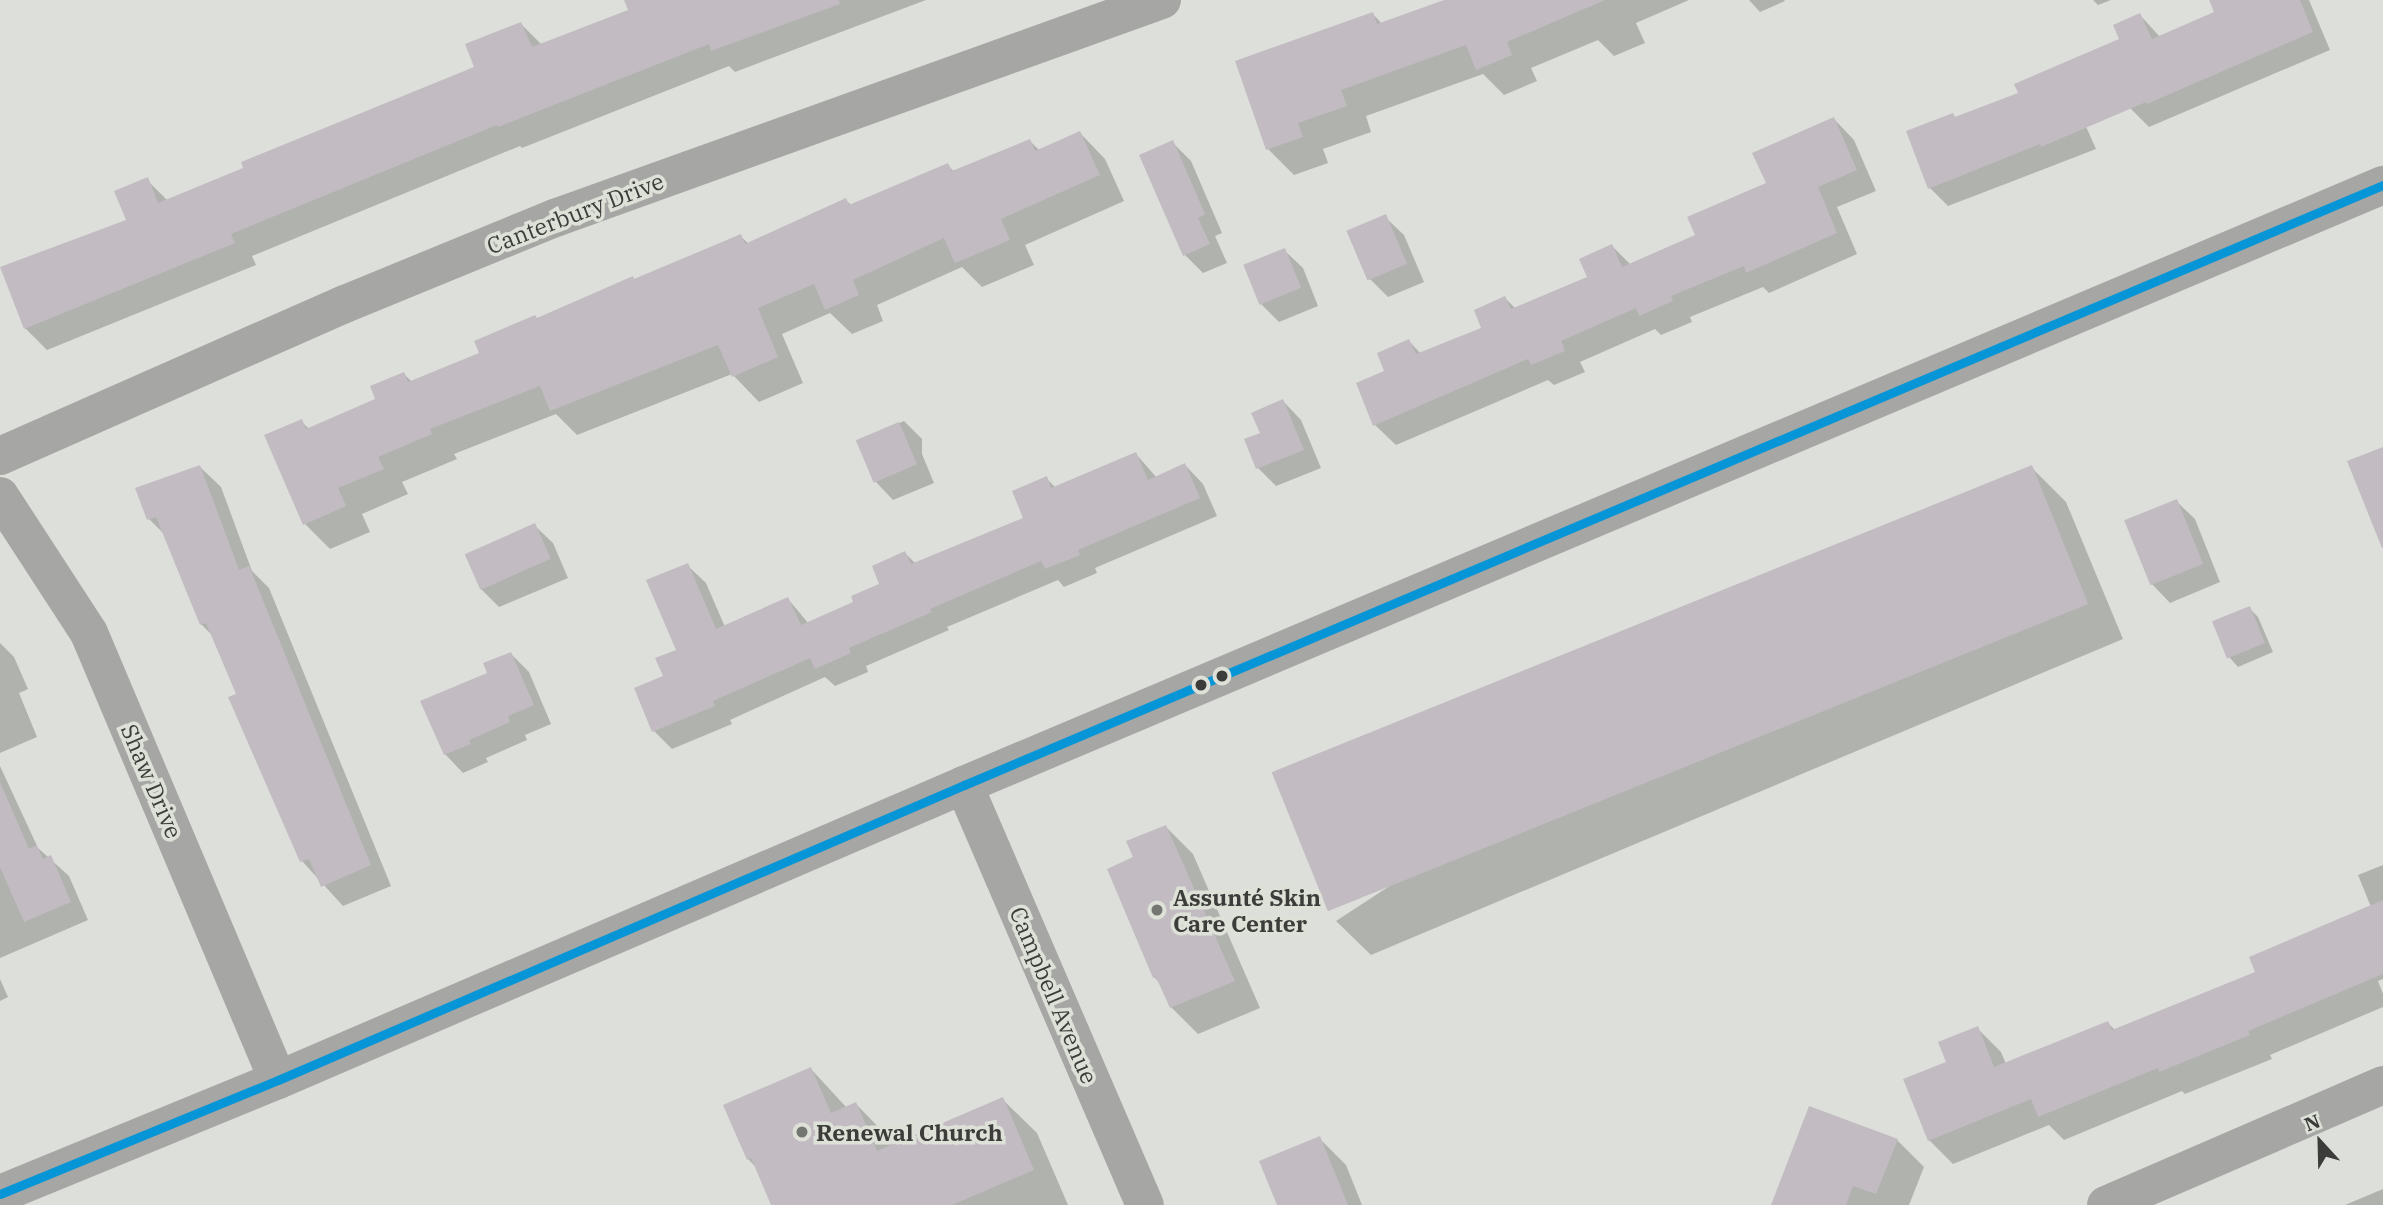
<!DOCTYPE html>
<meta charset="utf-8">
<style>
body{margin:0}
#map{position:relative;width:2383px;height:1205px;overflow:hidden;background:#dddfda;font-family:"IBM Plex Serif",serif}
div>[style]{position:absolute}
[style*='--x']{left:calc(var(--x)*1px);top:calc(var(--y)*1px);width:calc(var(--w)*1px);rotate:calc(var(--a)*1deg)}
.shadow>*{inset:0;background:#0003}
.building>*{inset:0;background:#c2bcc2;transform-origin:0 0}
.minor>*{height:38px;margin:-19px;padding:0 19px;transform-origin:19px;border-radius:19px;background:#a6a7a4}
.secondary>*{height:38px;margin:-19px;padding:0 19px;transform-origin:19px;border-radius:19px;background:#a6a6a4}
.bus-1>*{height:9px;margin:-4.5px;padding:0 4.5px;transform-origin:4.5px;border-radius:4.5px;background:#0696d7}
.dots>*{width:19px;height:19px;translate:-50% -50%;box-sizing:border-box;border:4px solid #dee1d8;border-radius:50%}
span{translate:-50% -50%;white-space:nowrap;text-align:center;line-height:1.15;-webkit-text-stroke:7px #dee1d8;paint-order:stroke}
.street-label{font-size:23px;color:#3c3d3a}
.poi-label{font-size:23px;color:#3c3d3a;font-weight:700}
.left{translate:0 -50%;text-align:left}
.north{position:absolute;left:2285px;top:1107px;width:70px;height:70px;-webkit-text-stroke:5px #dee1d8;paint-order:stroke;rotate:338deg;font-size:19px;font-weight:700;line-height:28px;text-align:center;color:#3c3d3a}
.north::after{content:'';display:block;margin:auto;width:24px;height:32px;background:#3c3d3a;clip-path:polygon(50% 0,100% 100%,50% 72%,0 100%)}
</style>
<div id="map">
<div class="shadow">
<div style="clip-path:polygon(626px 0,926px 0,735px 72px,729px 66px,522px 148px,520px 146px,252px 256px,256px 265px,47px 350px,25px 328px,129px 221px,147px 180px,168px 201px,477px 68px,521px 24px,542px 45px,630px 11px)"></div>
<div style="clip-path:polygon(1449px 0,1689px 0,1636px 23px,1645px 43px,1614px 56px,1598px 40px,1531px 68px,1537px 81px,1504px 95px,1483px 74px,1366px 116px,1371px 132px,1323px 149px,1328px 163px,1294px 175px,1268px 149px,1373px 14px,1382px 24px)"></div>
<div style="clip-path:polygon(1749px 0,1784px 0,1785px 1px,1760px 12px)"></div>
<div style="clip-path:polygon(2093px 0,2111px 0,2098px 5px)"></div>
<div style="clip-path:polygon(2214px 0,2309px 0,2330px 50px,2149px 127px,2130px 108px,2121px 40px,2140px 15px,2160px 37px,2216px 12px)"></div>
<div style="clip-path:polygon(2069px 88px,2096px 149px,1948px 206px,1930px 188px,1956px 119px)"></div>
<div style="clip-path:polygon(1834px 119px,1854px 140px,1876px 191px,1837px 207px,1857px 254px,1769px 293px,1763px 287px,1690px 317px,1692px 322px,1661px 335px,1655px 329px,1580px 362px,1585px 372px,1554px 385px,1548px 380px,1396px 445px,1375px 425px,1386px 372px,1409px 341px,1421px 354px,1483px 329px,1505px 298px,1516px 309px,1589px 278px,1612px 246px,1631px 265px,1698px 236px,1768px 184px)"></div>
<div style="clip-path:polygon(1080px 133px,1105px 159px,1124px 201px,1025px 245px,1034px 265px,982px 287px,962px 267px,877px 305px,883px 321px,852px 334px,830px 313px,782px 334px,803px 383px,759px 402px,732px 374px,577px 435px,556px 414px,454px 454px,457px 459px,402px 482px,408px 494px,362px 514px,370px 532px,330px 549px,305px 524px,301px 421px,310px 430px,377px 400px,404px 374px,412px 382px,481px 353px,538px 320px,740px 236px,749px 244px,846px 200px,852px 206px,947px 165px,955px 172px,1030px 141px,1040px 151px)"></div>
<div style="clip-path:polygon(1172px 142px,1191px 161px,1222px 233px,1215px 236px,1227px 263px,1203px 273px,1185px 255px)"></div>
<div style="clip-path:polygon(1385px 217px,1404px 235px,1424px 282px,1388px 297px,1370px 279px)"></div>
<div style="clip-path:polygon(1284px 250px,1303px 268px,1318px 306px,1279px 322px,1261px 304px)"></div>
<div style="clip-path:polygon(1283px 401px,1301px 420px,1321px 468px,1276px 486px,1258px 468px)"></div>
<div style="clip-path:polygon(904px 421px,922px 439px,922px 454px,934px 483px,893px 500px,875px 481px,858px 441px)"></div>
<div style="clip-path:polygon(1136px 454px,1157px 478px,1185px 465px,1203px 484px,1217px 516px,1095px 568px,1097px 573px,1064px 587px,1058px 580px,947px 627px,949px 630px,866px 666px,868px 672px,835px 686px,825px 677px,730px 720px,732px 724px,672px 749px,654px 731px,665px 677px,678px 650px,687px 565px,706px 583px,725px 627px,788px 599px,809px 624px,856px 603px,881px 585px,905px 553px,916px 564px,1025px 519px,1046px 478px,1056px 488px)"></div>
<div style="clip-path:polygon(200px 467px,221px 487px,252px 571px,269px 588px,391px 886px,343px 906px,302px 861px,214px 637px,201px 624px,165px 535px,149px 519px)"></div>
<div style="clip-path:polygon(2031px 467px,2066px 502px,2123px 639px,1371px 955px,1336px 921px)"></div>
<div style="clip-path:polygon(2176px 501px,2195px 519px,2220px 582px,2170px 603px,2152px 584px,2126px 521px)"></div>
<div style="clip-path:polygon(534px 525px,553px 543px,568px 578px,499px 607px,481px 589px)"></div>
<div style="clip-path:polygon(2249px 608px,2258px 617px,2273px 652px,2238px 667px,2230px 658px,2214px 623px)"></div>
<div style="clip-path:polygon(0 643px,14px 657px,28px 689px,19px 693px,37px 737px,0 753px)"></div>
<div style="clip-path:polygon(511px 654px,529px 672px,551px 724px,525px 735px,527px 740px,486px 758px,488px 762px,463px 773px,445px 754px,490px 674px)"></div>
<div style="clip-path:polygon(0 766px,38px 848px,69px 876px,88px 920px,0 958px)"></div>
<div style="clip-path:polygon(1166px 827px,1193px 854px,1260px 1008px,1198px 1034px,1171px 1007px,1161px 984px,1154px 977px,1135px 858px)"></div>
<div style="clip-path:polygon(2383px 865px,2383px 979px,2378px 981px,2383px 994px,2383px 1007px,2270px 1055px,2272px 1059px,2185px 1094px,2182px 1091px,2064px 1140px,2049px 1125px,1953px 1164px,1929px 1140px,1948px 1063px,1977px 1028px,2001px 1052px,2006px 1064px,2108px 1023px,2115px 1030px,2257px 973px,2371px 907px,2358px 875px)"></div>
<div style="clip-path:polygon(0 979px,8px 997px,0 1001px)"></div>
<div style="clip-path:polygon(811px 1069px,847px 1108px,856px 1104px,890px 1139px,893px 1146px,1002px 1099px,1037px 1133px,1068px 1205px,773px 1205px,757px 1168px,748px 1159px)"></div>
<div style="clip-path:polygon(1319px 1138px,1346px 1165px,1362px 1205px,1279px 1205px)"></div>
<div style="clip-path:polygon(1897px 1140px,1924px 1167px,1909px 1205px,1773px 1205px)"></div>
<div style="clip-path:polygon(2383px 1189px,2383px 1205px,2345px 1205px)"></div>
</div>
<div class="building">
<div style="clip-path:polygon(624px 0,839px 0,840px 4px,711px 51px,709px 44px,498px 127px,497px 125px,231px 234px,235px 243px,24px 329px,0 267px,126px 220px,114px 191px,148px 177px,158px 203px,243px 168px,241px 162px,474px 67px,465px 44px,521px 22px,532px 47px,628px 10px)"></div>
<div style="clip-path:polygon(1444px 0,1605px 0,1507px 42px,1512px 55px,1476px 70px,1466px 45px,1341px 90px,1347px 106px,1298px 123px,1303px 137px,1266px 150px,1235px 61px,1373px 12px,1377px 24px)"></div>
<div style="clip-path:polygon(2209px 0,2300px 0,2313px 32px,2147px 104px,2146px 102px,2041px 147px,2040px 144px,1928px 189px,1906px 131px,1953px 113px,1955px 117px,2018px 93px,2014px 84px,2119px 39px,2113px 25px,2140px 13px,2152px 39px,2214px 12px)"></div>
<div style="clip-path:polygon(1834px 117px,1857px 170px,1818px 187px,1837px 233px,1746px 273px,1744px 266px,1671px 296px,1673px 301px,1639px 316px,1636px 308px,1561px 341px,1565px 351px,1531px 365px,1528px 359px,1373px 426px,1356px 383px,1384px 371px,1377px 353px,1409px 339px,1416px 354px,1481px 328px,1474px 310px,1505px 296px,1511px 309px,1587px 277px,1579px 259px,1612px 244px,1622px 267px,1695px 235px,1687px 217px,1766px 183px,1752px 153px)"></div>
<div style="clip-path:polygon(1080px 131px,1100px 175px,1001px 219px,1010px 240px,955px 263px,944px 238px,853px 280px,859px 295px,825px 310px,814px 284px,758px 308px,778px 357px,732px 377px,718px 345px,550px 411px,540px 386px,430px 429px,432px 434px,378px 457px,384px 469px,338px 488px,346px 506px,303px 525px,264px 435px,302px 419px,306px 429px,375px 399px,370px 386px,404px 372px,408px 382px,479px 353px,474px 341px,535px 315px,537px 318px,633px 276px,634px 279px,741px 234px,745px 244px,846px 198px,849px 205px,948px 163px,952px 171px,1030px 139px,1035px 151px)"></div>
<div style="clip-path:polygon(1173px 140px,1205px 214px,1198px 218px,1210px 244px,1183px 256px,1139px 155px)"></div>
<div style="left:1386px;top:214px;width:54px;height:43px;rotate:67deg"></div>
<div style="left:1285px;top:248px;width:43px;height:45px;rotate:68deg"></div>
<div style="clip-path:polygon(1283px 399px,1304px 450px,1256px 469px,1244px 439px,1260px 433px,1251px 413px)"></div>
<div style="left:899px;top:422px;width:46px;height:47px;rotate:67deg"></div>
<div style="clip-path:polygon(2383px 447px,2383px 548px,2382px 548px,2347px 461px)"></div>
<div style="clip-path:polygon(1136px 452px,1148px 480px,1185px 463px,1200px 498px,1078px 550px,1080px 555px,1045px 569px,1041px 561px,930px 609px,932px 612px,849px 648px,851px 653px,815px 669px,810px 658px,713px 701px,715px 706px,652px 732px,634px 688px,663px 676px,655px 658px,676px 650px,646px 580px,688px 563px,716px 629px,788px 597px,801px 625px,853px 602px,851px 596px,879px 584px,872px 566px,905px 551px,911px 564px,1023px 518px,1012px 491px,1047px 476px,1051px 488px)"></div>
<div style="clip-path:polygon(200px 465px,239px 570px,249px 566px,371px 865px,321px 887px,309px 859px,300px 862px,228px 697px,236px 694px,206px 623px,200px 625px,156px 517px,147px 520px,135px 488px)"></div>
<div style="left:2032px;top:465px;width:150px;height:820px;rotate:68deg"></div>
<div style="left:2177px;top:499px;width:70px;height:57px;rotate:68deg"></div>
<div style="left:535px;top:523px;width:39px;height:77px;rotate:66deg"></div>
<div style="left:2250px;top:606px;width:40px;height:41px;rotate:68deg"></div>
<div style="clip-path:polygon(511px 652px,534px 705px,508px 716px,510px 722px,469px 740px,471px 744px,444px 755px,420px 701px,487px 673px,483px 663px)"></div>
<div style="clip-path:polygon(0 782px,29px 849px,37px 845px,43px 859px,51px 855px,71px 902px,24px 922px,0 867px)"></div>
<div style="clip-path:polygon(1166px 825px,1235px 981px,1170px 1008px,1156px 977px,1153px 978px,1107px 869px,1133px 857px,1126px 841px)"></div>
<div style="clip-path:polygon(2383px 900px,2383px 974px,2248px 1031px,2250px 1035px,2159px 1072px,2158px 1068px,2038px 1117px,2031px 1099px,1928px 1141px,1903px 1079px,1946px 1062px,1938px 1042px,1978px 1026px,1994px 1067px,2108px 1021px,2112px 1030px,2255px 972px,2249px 957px)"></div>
<div style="clip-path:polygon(811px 1067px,831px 1113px,856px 1102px,877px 1151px,1003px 1097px,1034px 1170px,952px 1205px,771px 1205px,751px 1158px,747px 1160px,723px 1105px)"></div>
<div style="clip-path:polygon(1809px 1106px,1898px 1139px,1876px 1194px,1853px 1186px,1846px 1205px,1771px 1205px)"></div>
<div style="clip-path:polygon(1320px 1136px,1348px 1205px,1277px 1205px,1259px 1161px)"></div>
</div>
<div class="minor">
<div style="--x:0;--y:456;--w:377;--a:-23.8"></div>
<div style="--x:345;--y:304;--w:227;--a:-22.3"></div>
<div style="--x:555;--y:218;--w:645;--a:-19.76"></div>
<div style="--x:0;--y:496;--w:163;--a:57"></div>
<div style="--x:89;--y:633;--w:485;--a:67.1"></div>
<div style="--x:964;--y:785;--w:457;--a:66.7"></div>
<div style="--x:2106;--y:1205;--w:302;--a:-23.4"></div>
</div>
<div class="secondary">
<div style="--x:0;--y:1194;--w:300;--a:-22.3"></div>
<div style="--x:278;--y:1080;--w:747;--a:-23.27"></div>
<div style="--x:964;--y:785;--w:1541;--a:-22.92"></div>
</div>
<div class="bus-1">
<div style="--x:0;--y:1194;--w:300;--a:-22.3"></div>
<div style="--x:278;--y:1080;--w:747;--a:-23.27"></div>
<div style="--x:964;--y:785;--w:1541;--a:-22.92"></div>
</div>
<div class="dots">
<div style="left:1222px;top:676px;background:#3c3d3a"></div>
<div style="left:1201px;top:685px;background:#3c3d3a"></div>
<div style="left:1157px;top:910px;background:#747672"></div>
<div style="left:802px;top:1132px;background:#747672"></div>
</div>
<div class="street-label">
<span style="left:575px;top:213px;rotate:-21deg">Canterbury Drive</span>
<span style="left:152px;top:781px;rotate:67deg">Shaw Drive</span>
<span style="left:1054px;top:995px;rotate:67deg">Campbell Avenue</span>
</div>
<div class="poi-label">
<span class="left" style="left:1173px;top:910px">Assunté Skin<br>Care Center</span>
<span class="left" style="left:816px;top:1132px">Renewal Church</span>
</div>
<div class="north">N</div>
</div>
